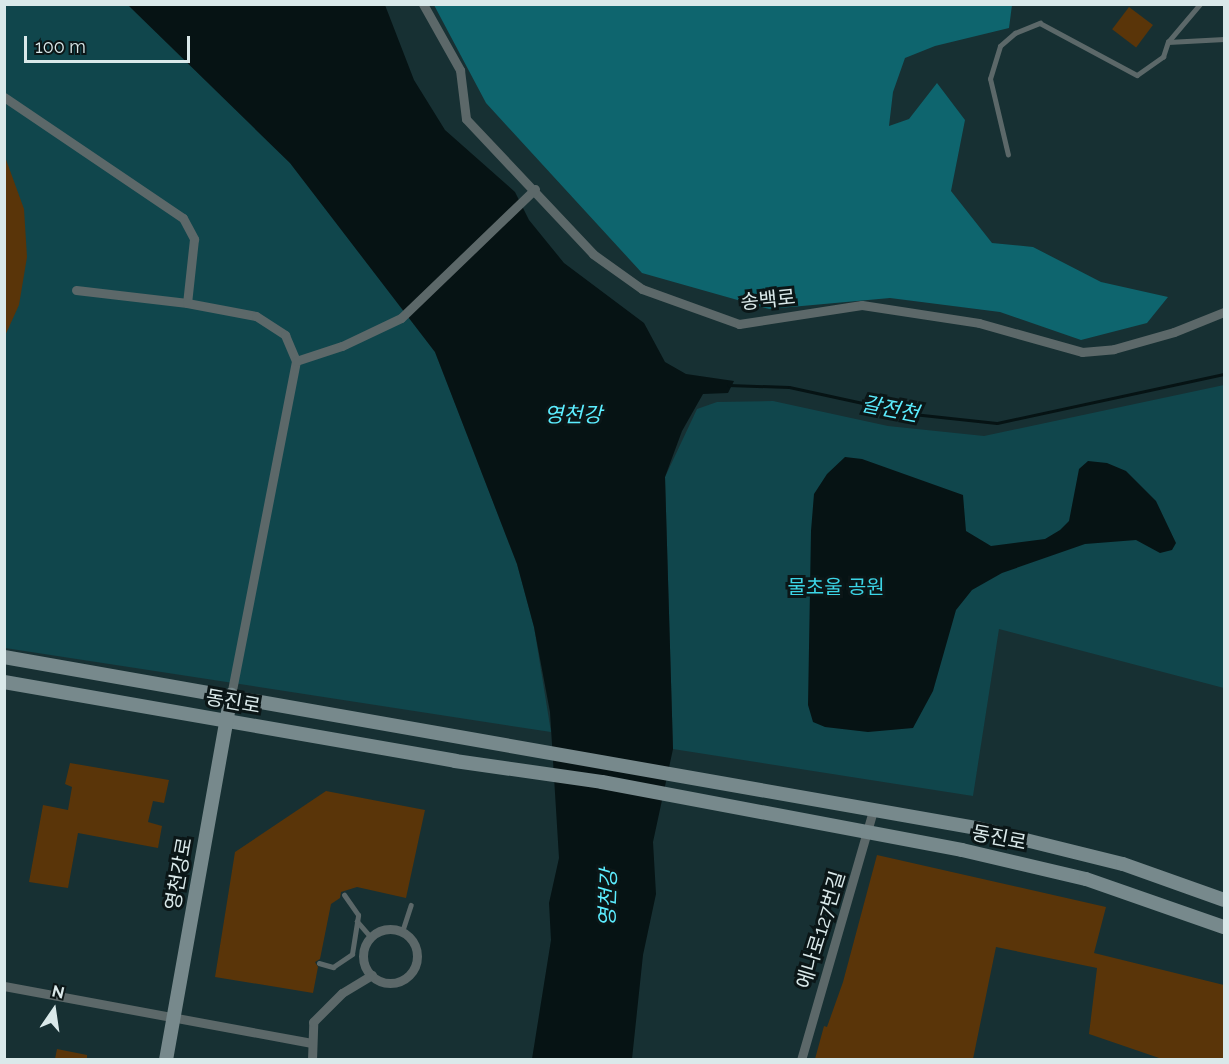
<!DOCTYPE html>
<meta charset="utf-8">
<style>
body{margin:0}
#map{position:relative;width:1229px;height:1064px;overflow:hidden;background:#173033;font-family:Raleway,"Noto Sans KR",sans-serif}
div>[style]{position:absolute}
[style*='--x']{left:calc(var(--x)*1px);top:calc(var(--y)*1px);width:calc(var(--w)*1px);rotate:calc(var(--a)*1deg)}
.green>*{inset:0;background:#10464c}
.forest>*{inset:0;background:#0e656e}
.water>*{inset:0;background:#061314}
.stream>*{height:3px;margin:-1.5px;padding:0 1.5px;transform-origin:1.5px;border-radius:1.5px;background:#061314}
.building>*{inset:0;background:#5a3509;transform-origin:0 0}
.lane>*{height:4.5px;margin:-2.25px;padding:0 2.25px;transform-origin:2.25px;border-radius:2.25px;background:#5c6869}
.street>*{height:9px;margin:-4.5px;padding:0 4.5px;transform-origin:4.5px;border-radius:4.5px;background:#5c6869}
.street>.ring{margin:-4.5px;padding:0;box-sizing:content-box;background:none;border:9px solid #5c6869;border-radius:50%}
.secondary>*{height:14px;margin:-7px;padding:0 7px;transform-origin:7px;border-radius:7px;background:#77898c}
span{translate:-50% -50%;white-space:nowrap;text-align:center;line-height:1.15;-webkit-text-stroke:6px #0b1617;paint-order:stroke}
.street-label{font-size:20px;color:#dae9ea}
.park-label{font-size:20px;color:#3cd5e6}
.water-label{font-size:21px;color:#5cedff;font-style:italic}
.frame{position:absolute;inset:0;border:6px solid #dae9ea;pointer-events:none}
.north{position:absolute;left:24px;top:980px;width:60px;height:60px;-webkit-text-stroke:4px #0b1617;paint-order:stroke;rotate:13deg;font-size:16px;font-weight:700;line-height:24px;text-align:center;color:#dae9ea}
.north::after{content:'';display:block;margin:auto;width:21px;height:27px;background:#dae9ea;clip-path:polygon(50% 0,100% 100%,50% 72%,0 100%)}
.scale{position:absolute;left:24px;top:36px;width:166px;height:27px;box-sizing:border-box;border:3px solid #dae9ea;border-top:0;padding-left:8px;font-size:18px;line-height:21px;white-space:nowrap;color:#dae9ea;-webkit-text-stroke:4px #0b1617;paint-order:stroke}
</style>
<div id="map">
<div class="green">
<div style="clip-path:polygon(5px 5px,128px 5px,290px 163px,435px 352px,517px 564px,534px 627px,551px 732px,5px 648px)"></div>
<div style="clip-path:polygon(1224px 385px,1224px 688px,999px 629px,973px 796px,673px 749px,665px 477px,697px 409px,717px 402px,773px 401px,888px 426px,984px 436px)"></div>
</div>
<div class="forest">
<div style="clip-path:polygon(434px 5px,1012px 5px,1009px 28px,935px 46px,905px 58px,893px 92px,889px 126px,909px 119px,937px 83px,965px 120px,951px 191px,992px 243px,1033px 247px,1101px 282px,1168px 297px,1147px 323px,1081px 340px,1000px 312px,890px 298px,769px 309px,642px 273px,486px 103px)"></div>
</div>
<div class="water">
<div style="clip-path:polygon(128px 5px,385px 5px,414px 80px,445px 130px,515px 192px,529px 220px,564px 263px,644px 323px,665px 362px,686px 374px,734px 381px,728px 393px,703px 394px,682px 431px,665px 477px,673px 749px,653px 842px,656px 894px,643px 955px,632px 1059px,532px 1059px,551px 940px,549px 903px,559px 858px,550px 712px,534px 627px,517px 564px,435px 352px,290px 163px)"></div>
<div style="clip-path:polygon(845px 457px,862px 459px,963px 495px,966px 531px,991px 546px,1045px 539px,1060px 530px,1069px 521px,1079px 469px,1088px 461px,1107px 463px,1126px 471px,1156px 501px,1176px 543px,1172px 550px,1160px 553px,1136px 540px,1085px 544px,1002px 573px,972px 590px,956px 610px,933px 691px,913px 728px,868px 732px,825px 727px,813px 722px,808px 705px,811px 531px,814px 494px,827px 474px)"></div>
</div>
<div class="stream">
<div style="--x:728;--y:385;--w:61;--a:1.9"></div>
<div style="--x:789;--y:387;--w:127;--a:12.3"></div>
<div style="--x:913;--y:414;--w:84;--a:6.1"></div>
<div style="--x:997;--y:423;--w:232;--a:-12.2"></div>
</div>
<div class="building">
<div style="left:1129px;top:7px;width:30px;height:28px;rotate:37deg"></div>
<div style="clip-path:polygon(4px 154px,24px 209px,27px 257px,19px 305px,4px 338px)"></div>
<div style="clip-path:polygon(70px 763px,169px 780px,164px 803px,153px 801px,148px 822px,162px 826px,158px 848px,78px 833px,68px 888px,29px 882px,43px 805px,68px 810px,72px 787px,65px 784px)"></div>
<div style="clip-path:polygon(326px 791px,425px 810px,406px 898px,357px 887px,341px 892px,340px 898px,331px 904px,320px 959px,315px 962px,318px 967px,313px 993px,215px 977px,235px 852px)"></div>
<div style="clip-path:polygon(877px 855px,1106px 907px,1094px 953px,1224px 985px,1224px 1059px,1162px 1059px,1089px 1034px,1097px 968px,996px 947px,973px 1059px,815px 1059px,824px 1026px,827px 1027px,843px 982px)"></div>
<div style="clip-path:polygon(57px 1049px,87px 1055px,87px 1059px,55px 1059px)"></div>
</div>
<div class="lane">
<div style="--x:1168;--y:42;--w:56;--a:-3.1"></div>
<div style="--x:1008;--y:155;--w:78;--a:-103.3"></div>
<div style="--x:990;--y:79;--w:34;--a:-73"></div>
<div style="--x:1000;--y:46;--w:20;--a:-41"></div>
<div style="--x:1015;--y:33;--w:27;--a:-22"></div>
<div style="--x:1040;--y:23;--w:110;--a:28.2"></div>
<div style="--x:1137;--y:75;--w:32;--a:-35"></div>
<div style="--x:1163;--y:57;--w:16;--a:-72"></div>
<div style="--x:1168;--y:42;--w:50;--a:-49.9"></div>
<div style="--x:357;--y:921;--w:21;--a:49"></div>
<div style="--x:402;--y:932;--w:28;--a:-72"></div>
<div style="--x:319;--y:963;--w:15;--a:16"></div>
<div style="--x:333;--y:967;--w:23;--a:-34"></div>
<div style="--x:352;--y:954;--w:39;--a:-81"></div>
<div style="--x:358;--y:915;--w:24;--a:-125"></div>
</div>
<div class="street">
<div style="--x:423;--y:4;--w:76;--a:60.7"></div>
<div style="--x:460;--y:70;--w:49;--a:83"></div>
<div style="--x:466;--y:119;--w:185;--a:46.7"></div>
<div style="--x:593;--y:254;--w:60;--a:35.5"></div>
<div style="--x:642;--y:289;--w:103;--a:19.8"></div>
<div style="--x:739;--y:324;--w:124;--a:-8.8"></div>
<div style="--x:862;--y:305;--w:118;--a:8.7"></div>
<div style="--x:979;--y:323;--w:107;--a:15.7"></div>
<div style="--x:1082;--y:352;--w:32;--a:-5"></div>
<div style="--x:1114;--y:349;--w:62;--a:-15.8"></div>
<div style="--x:1174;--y:332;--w:54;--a:-21.8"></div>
<div style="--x:4;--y:97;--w:216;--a:34.1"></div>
<div style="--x:183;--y:218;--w:24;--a:62"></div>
<div style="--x:194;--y:239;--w:64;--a:96.2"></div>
<div style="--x:76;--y:290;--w:112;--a:6.7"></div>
<div style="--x:187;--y:303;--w:70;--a:10.7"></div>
<div style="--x:256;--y:316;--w:35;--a:33"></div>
<div style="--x:285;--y:335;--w:28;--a:67"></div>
<div style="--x:296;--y:361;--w:340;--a:101"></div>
<div style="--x:296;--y:361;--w:48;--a:-18.1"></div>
<div style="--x:342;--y:346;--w:65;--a:-25.4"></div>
<div style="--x:401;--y:318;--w:186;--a:-43.9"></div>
<div class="ring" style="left:363px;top:929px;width:45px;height:45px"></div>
<div style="--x:4;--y:986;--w:313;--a:10.5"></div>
<div style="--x:312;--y:1060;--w:38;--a:-88"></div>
<div style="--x:313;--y:1022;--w:41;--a:-45"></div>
<div style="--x:342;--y:993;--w:35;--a:-31"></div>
<div style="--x:801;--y:1060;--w:260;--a:-73.9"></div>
</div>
<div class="secondary">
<div style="--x:4;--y:657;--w:988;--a:9.97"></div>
<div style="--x:977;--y:828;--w:150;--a:13.9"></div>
<div style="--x:1123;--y:864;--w:107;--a:19.6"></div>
<div style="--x:4;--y:682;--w:458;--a:9.9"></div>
<div style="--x:455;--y:761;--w:148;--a:8.1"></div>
<div style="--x:602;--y:782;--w:366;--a:10.7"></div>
<div style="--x:962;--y:850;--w:127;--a:13.2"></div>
<div style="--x:1086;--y:879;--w:146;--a:19.2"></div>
<div style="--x:166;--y:1060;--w:371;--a:-79.9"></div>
</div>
<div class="street-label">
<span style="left:768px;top:300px;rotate:-6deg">송백로</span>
<span style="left:233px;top:702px;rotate:10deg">동진로</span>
<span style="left:999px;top:838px;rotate:11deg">동진로</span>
<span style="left:179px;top:874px;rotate:-80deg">영천강로</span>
<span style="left:821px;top:930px;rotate:-73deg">에나로127번길</span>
</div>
<div class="park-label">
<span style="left:836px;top:587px">물초울 공원</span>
</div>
<div class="water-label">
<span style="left:890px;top:409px;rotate:11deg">갈전천</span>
<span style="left:573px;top:415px">영천강</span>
<span style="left:608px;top:898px;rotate:-88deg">영천강</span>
</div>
<div class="frame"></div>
<div class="north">N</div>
<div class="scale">100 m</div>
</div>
